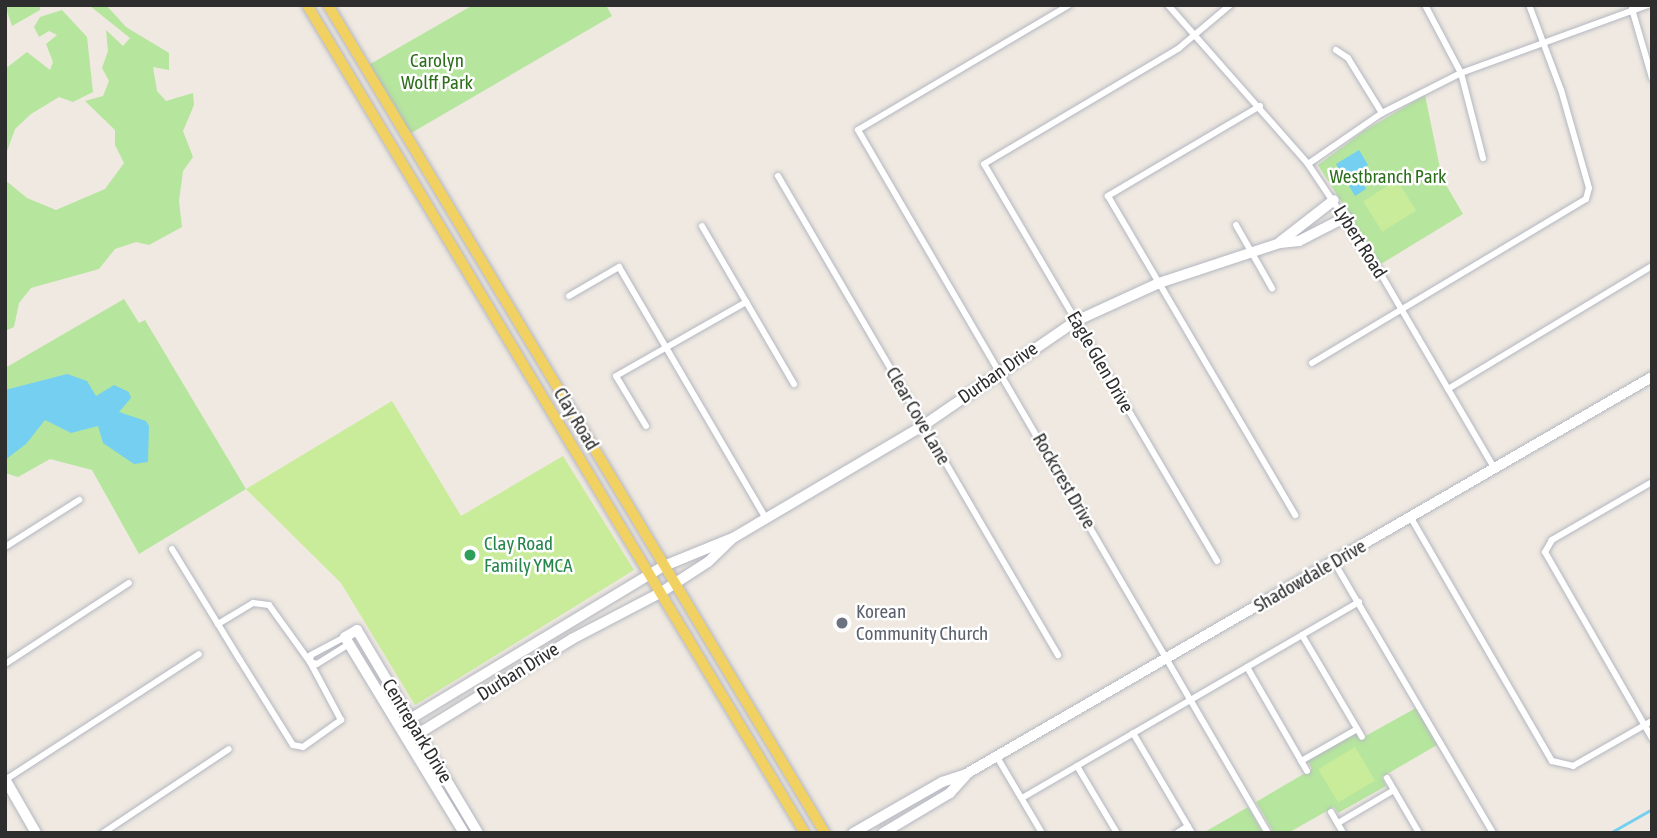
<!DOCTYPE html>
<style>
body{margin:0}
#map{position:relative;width:1657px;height:838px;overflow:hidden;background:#efe9e1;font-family:"Asap Condensed",sans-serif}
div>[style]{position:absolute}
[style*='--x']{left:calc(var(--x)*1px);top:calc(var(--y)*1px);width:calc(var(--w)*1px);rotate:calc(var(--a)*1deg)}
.green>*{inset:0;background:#b6e59e}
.pitch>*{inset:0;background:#c9ec9a;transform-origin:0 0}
.water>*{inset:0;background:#75cff0}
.stream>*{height:2.5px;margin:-1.25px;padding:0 1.25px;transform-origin:1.25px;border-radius:1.25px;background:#75cff0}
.roads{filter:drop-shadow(0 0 2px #b4b7c1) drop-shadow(0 0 2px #b4b7c1)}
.street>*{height:6px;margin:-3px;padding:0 3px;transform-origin:3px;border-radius:3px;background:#fff}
.secondary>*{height:10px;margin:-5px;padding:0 5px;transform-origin:5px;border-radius:5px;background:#fff}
.primary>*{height:10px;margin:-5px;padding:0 5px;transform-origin:5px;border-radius:5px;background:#f2d163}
.dots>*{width:19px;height:19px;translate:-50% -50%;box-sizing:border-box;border:4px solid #fff;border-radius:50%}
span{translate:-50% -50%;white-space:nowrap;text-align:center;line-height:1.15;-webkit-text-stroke:5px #fff;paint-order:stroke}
.park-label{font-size:19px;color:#2c6e1b}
.street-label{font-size:19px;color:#2e2e2e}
.leisure-label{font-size:19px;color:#27864d}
.left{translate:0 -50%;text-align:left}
.worship-label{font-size:19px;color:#5b616d}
.frame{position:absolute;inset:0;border:7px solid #2e2e2e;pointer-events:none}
</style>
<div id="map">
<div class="green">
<div style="clip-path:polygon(5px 5px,40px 5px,40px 10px,12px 26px)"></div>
<div style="clip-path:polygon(106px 5px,126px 27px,169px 53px,169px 70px,153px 67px,157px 91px,166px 101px,193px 93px,194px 105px,183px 131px,193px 157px,183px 171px,179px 201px,182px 227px,149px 245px,136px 242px,115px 249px,99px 269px,31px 288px,19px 303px,14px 327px,5px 331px,5px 180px,27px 198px,56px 210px,105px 189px,124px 163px,115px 145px,115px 130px,85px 101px,103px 96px,109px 81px,102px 68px,108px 51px,106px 30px,123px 46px,130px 38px,90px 6px)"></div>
<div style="clip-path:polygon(473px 5px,606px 5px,612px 16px,406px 136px,365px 67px)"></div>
<div style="clip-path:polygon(62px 10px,87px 37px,93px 92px,73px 102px,59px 97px,31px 114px,15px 129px,5px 157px,5px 69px,27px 52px,50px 70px,53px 62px,46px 44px,57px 35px,49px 31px,39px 37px,34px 27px,40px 17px)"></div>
<div style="clip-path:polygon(1425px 95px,1442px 178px,1463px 214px,1381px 264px,1318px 165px,1364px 131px)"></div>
<div style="clip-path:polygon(124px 299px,139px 323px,145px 320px,246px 489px,139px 554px,92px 470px,50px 459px,18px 477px,5px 473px,5px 368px)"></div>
<div style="clip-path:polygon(1416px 708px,1437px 745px,1382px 777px,1386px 786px,1338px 813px,1334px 807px,1288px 833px,1274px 833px,1256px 802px,1312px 769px,1308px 761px,1356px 733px,1360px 739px)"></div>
<div style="clip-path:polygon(1248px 807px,1263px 833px,1203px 833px)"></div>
</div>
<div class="pitch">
<div style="left:1397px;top:180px;width:36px;height:40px;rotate:58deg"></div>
<div style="clip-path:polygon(392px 401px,461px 516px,563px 456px,634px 570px,415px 705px,341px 583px,246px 489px)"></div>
<div style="left:1355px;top:747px;width:39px;height:43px;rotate:59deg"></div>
</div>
<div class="water">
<div style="clip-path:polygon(1359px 150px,1368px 165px,1357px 172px,1366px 189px,1355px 196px,1336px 164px)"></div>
<div style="clip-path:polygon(67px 374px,87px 381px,96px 396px,114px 385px,129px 392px,131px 398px,119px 412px,146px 421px,149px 426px,148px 462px,134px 464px,103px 443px,98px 426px,71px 433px,45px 420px,26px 444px,5px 460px,5px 390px)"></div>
</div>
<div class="stream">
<div style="--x:1610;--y:833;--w:48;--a:-29.7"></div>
</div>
<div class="roads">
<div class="street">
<div style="--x:1069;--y:5;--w:245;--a:149.4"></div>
<div style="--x:858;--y:130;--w:814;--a:59.75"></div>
<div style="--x:1168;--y:5;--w:212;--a:48.6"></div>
<div style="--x:1308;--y:164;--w:120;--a:56.2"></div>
<div style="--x:1375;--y:264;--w:236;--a:59.7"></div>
<div style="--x:1425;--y:5;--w:77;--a:62.1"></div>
<div style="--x:1461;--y:73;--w:88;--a:75.5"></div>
<div style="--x:1632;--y:9;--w:72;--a:73.8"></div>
<div style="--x:1336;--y:50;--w:14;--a:34"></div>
<div style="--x:1348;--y:58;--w:65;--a:58.3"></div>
<div style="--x:1260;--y:106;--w:177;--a:149.4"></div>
<div style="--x:1108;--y:196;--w:370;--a:59.6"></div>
<div style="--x:1308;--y:164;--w:90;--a:-34.6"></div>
<div style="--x:1382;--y:113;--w:89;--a:-26.9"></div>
<div style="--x:1461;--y:73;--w:199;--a:-20"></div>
<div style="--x:778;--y:176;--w:555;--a:59.69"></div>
<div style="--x:1236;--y:225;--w:73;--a:60.3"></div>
<div style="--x:702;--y:226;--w:183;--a:59.8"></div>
<div style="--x:569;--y:296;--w:58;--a:-30.1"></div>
<div style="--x:619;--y:267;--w:292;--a:59.7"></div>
<div style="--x:1312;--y:363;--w:319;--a:-30.9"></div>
<div style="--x:1586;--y:199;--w:11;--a:-75"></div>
<div style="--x:1589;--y:188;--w:102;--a:-105.9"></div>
<div style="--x:1561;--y:90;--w:91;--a:-110.6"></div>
<div style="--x:1448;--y:389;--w:238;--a:-31.1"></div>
<div style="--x:646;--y:426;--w:58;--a:-121"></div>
<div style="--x:616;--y:376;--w:150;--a:-29.6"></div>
<div style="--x:1652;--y:482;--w:116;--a:149.9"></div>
<div style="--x:1552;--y:540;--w:14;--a:120"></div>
<div style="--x:1545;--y:552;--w:215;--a:60.1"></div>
<div style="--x:1411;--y:518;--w:281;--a:59.9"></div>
<div style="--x:1552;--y:761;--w:22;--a:13"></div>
<div style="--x:1573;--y:766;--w:91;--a:-29.7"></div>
<div style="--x:5;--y:547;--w:88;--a:-32.4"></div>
<div style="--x:172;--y:549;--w:88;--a:58.5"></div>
<div style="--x:218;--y:624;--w:42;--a:58.6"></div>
<div style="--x:240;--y:660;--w:100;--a:58.1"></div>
<div style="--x:293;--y:745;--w:10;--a:11"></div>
<div style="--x:303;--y:747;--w:47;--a:-35.4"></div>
<div style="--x:341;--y:720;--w:66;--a:-118.1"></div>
<div style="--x:310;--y:662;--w:70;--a:-125.7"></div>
<div style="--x:269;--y:605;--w:16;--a:-173"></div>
<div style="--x:253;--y:603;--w:41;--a:149"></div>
<div style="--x:1217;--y:561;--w:460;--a:-120.4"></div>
<div style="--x:984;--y:164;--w:227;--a:-30.7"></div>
<div style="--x:1179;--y:48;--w:67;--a:-40.1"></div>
<div style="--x:1334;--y:562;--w:314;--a:59.6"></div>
<div style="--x:1302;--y:635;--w:118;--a:59.5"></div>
<div style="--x:310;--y:662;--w:7;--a:16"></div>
<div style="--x:317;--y:664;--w:38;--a:-32"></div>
<div style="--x:310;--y:662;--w:7;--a:-82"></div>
<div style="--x:311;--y:655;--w:38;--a:-28"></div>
<div style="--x:5;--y:664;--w:148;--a:-33.2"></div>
<div style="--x:1247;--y:667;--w:120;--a:60"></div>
<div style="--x:1133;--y:733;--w:116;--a:59.5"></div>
<div style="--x:997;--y:757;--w:88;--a:59.4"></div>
<div style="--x:1301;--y:761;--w:64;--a:-29.7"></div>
<div style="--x:1077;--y:766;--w:78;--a:59.2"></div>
<div style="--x:1387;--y:778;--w:64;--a:59.8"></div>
<div style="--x:5;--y:780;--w:231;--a:-33"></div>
<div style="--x:1022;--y:798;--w:390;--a:-30.2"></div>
<div style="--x:1331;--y:812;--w:24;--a:60"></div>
<div style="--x:1338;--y:823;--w:65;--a:-30.5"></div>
<div style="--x:103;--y:833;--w:151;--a:-33.7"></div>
<div style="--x:1177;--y:833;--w:13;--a:-32"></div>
</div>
<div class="secondary">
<div style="--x:1280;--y:242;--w:68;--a:-37.9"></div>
<div style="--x:405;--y:722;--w:302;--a:-31.1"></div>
<div style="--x:664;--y:566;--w:71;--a:-22.2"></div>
<div style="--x:408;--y:740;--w:193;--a:-31.6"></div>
<div style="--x:572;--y:639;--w:99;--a:-27.6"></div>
<div style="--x:660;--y:593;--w:57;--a:-32.9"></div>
<div style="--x:708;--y:562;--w:35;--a:-44"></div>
<div style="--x:733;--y:538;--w:222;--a:-30.6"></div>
<div style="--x:924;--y:425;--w:184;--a:-34.4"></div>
<div style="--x:1076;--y:321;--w:91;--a:-24.6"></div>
<div style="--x:1159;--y:283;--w:127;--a:-18.3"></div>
<div style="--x:1280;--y:243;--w:19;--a:-6"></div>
<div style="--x:1299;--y:241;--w:53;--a:-27.1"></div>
<div style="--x:5;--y:779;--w:62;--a:60.1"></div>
<div style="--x:464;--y:833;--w:229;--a:-121.3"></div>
<div style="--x:345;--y:637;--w:14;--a:-30"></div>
<div style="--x:357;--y:630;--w:236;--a:59.2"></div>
<div style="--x:853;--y:833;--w:103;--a:-29.8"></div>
<div style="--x:942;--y:782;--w:25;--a:-18"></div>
<div style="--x:966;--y:774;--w:793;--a:-30.06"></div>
<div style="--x:883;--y:833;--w:78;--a:-30.8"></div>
<div style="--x:950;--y:793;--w:24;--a:-48"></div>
</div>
<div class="primary">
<div style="--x:307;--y:5;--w:966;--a:58.98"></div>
<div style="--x:328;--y:5;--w:966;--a:59.03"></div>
</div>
</div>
<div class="dots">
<div style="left:470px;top:555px;background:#2e9e5b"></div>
<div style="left:842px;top:623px;background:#6b7280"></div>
</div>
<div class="park-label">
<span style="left:437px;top:72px">Carolyn<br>Wolff Park</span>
<span style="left:1388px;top:177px">Westbranch Park</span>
</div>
<div class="street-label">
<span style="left:1360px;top:242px;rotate:58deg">Lybert Road</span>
<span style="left:1100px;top:362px;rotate:60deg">Eagle Glen Drive</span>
<span style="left:998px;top:373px;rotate:-35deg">Durban Drive</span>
<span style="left:918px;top:416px;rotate:60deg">Clear Cove Lane</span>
<span style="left:576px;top:419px;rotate:59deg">Clay Road</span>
<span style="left:1064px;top:481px;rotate:60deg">Rockcrest Drive</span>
<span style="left:1310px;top:576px;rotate:-30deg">Shadowdale Drive</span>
<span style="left:518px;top:672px;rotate:-32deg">Durban Drive</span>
<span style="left:417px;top:731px;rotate:59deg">Centrepark Drive</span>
</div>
<div class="leisure-label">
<span class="left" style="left:484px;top:555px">Clay Road<br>Family YMCA</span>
</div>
<div class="worship-label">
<span class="left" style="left:856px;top:623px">Korean<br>Community Church</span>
</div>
<div class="frame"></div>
</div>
